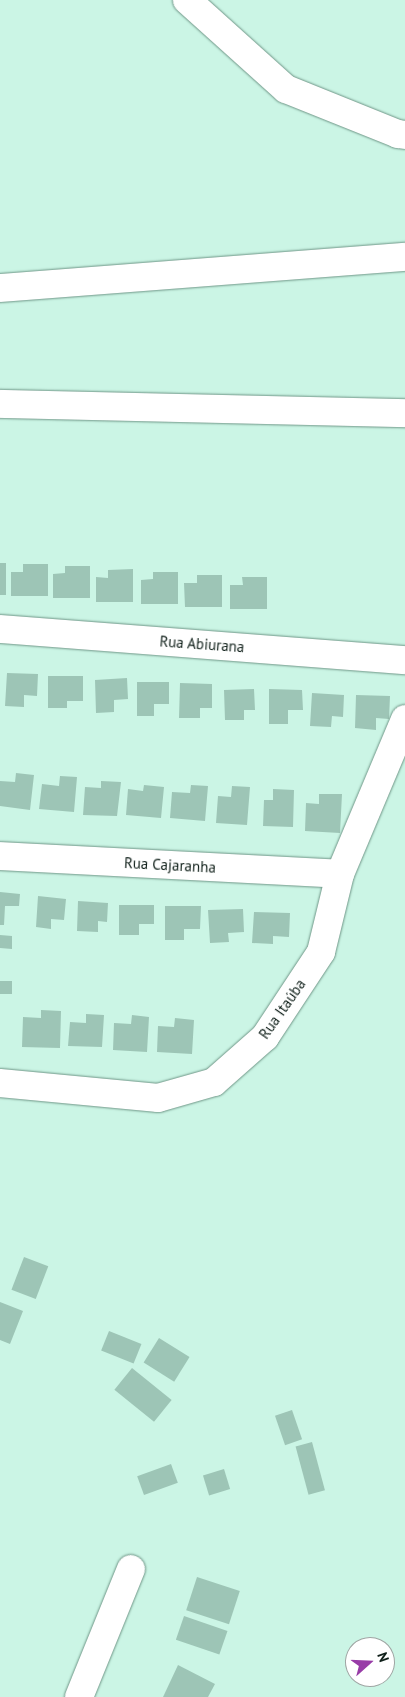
<!DOCTYPE html>
<meta charset="utf-8">
<style>
body{margin:0}
#map{position:relative;width:405px;height:1697px;overflow:hidden;background:#cbf5e5;font-family:"PT Sans",sans-serif}
div>[style]{position:absolute}
[style*='--x']{left:calc(var(--x)*1px);top:calc(var(--y)*1px);width:calc(var(--w)*1px);rotate:calc(var(--a)*1deg)}
.building>*{inset:0;background:#9dc5b6;transform-origin:0 0}
.roads{filter:drop-shadow(0 0 1px #6f9687) drop-shadow(0 0 1px #6f9687)}
.minor>*{height:28px;margin:-14px;padding:0 14px;transform-origin:14px;border-radius:14px;background:#fff}
span{translate:-50% -50%;white-space:nowrap;text-align:center;line-height:1.15;-webkit-text-stroke:5px #fff;paint-order:stroke}
.street-label{font-size:15px;color:#0f1f19}
.north{position:absolute;left:345px;top:1637px;width:50px;height:50px;box-sizing:border-box;background:#fff;border:1px solid #9fa5a3;border-radius:50%;rotate:70deg;font-size:14px;font-weight:700;line-height:20px;text-align:center;color:#0f1f19}
.north::after{content:'';display:block;margin:auto;width:18px;height:22px;background:#983ca7;clip-path:polygon(50% 0,100% 100%,50% 72%,0 100%)}
</style>
<div id="map">
<div class="building">
<div style="left:0;top:563px;width:6px;height:32px"></div>
<div style="clip-path:polygon(23px 564px,48px 564px,48px 596px,11px 596px,11px 572px,23px 572px)"></div>
<div style="clip-path:polygon(65px 566px,90px 566px,90px 598px,53px 598px,53px 574px,65px 573px)"></div>
<div style="clip-path:polygon(133px 569px,133px 602px,96px 602px,96px 577px,108px 578px,108px 570px)"></div>
<div style="clip-path:polygon(153px 572px,178px 572px,178px 604px,141px 604px,141px 580px,153px 579px)"></div>
<div style="clip-path:polygon(197px 575px,222px 575px,222px 607px,185px 607px,184px 583px,197px 583px)"></div>
<div style="clip-path:polygon(242px 577px,267px 577px,267px 609px,230px 609px,230px 585px,243px 585px)"></div>
<div style="clip-path:polygon(7px 673px,38px 674px,37px 696px,24px 695px,24px 707px,5px 706px)"></div>
<div style="clip-path:polygon(48px 676px,83px 676px,83px 701px,67px 701px,67px 708px,48px 708px)"></div>
<div style="clip-path:polygon(127px 678px,128px 699px,114px 700px,114px 712px,96px 713px,95px 680px)"></div>
<div style="clip-path:polygon(137px 682px,169px 682px,169px 704px,154px 704px,154px 716px,137px 716px)"></div>
<div style="clip-path:polygon(180px 683px,212px 684px,212px 708px,200px 708px,200px 718px,179px 718px)"></div>
<div style="clip-path:polygon(254px 689px,255px 710px,244px 710px,244px 720px,225px 720px,224px 690px)"></div>
<div style="clip-path:polygon(269px 689px,302px 690px,303px 710px,288px 710px,288px 724px,269px 724px)"></div>
<div style="clip-path:polygon(312px 693px,344px 695px,343px 717px,332px 716px,331px 727px,310px 726px)"></div>
<div style="clip-path:polygon(356px 695px,390px 696px,389px 719px,376px 718px,376px 730px,355px 728px)"></div>
<div style="clip-path:polygon(16px 773px,34px 775px,30px 810px,0 806px,0 781px,15px 782px)"></div>
<div style="clip-path:polygon(60px 776px,77px 777px,74px 812px,39px 809px,42px 784px,59px 786px)"></div>
<div style="clip-path:polygon(101px 781px,121px 782px,117px 816px,83px 815px,85px 787px,101px 788px)"></div>
<div style="clip-path:polygon(144px 785px,164px 787px,161px 818px,126px 815px,128px 789px,143px 791px)"></div>
<div style="clip-path:polygon(191px 785px,208px 786px,205px 821px,170px 818px,172px 792px,190px 793px)"></div>
<div style="clip-path:polygon(232px 786px,250px 787px,247px 825px,216px 823px,218px 796px,231px 797px)"></div>
<div style="clip-path:polygon(273px 789px,294px 790px,293px 827px,263px 826px,264px 800px,273px 800px)"></div>
<div style="clip-path:polygon(319px 794px,342px 794px,340px 833px,305px 831px,306px 803px,319px 804px)"></div>
<div style="clip-path:polygon(0 892px,20px 894px,19px 906px,5px 906px,4px 925px,0 925px)"></div>
<div style="clip-path:polygon(38px 896px,66px 899px,64px 920px,51px 919px,51px 929px,36px 927px)"></div>
<div style="clip-path:polygon(78px 901px,108px 903px,107px 922px,98px 921px,98px 932px,77px 931px)"></div>
<div style="clip-path:polygon(119px 905px,154px 905px,154px 924px,139px 924px,139px 935px,119px 935px)"></div>
<div style="clip-path:polygon(165px 906px,201px 906px,200px 929px,184px 929px,184px 940px,165px 940px)"></div>
<div style="clip-path:polygon(243px 909px,244px 932px,228px 933px,229px 942px,210px 943px,208px 910px)"></div>
<div style="clip-path:polygon(254px 912px,290px 913px,289px 937px,273px 936px,273px 944px,252px 943px)"></div>
<div style="clip-path:polygon(0 935px,12px 936px,12px 949px,0 948px)"></div>
<div style="left:0;top:981px;width:12px;height:13px"></div>
<div style="clip-path:polygon(41px 1010px,61px 1011px,60px 1048px,22px 1047px,23px 1017px,41px 1018px)"></div>
<div style="clip-path:polygon(86px 1014px,104px 1015px,102px 1047px,68px 1046px,70px 1022px,86px 1023px)"></div>
<div style="clip-path:polygon(132px 1015px,149px 1017px,147px 1052px,113px 1050px,114px 1023px,131px 1024px)"></div>
<div style="clip-path:polygon(175px 1018px,194px 1020px,192px 1054px,157px 1052px,158px 1026px,174px 1027px)"></div>
<div style="left:24px;top:1257px;width:26px;height:35px;rotate:21deg"></div>
<div style="clip-path:polygon(0 1302px,23px 1311px,10px 1344px,0 1340px)"></div>
<div style="left:109px;top:1331px;width:35px;height:21px;rotate:22deg"></div>
<div style="left:159px;top:1338px;width:36px;height:29px;rotate:32deg"></div>
<div style="left:132px;top:1368px;width:51px;height:28px;rotate:39deg"></div>
<div style="left:292px;top:1410px;width:31px;height:18px;rotate:71deg"></div>
<div style="left:312px;top:1442px;width:50px;height:17px;rotate:75deg"></div>
<div style="left:171px;top:1464px;width:20px;height:36px;rotate:70deg"></div>
<div style="left:224px;top:1469px;width:21px;height:22px;rotate:73deg"></div>
<div style="left:197px;top:1577px;width:45px;height:35px;rotate:18deg"></div>
<div style="left:184px;top:1616px;width:46px;height:25px;rotate:19deg"></div>
<div style="clip-path:polygon(178px 1665px,215px 1684px,208px 1697px,163px 1697px)"></div>
</div>
<div class="roads">
<div class="minor">
<div style="--x:187;--y:0;--w:133;--a:42"></div>
<div style="--x:286;--y:89;--w:121;--a:21.9"></div>
<div style="--x:398;--y:134;--w:7;--a:8"></div>
<div style="--x:0;--y:288;--w:406;--a:-4.4"></div>
<div style="--x:0;--y:404;--w:405;--a:1.3"></div>
<div style="--x:0;--y:629;--w:406;--a:4.4"></div>
<div style="--x:0;--y:856;--w:340;--a:3"></div>
<div style="--x:0;--y:1083;--w:159;--a:5.4"></div>
<div style="--x:158;--y:1098;--w:58;--a:-15.9"></div>
<div style="--x:214;--y:1082;--w:68;--a:-41.4"></div>
<div style="--x:265;--y:1037;--w:102;--a:-56.6"></div>
<div style="--x:321;--y:952;--w:80;--a:-76.3"></div>
<div style="--x:340;--y:874;--w:168;--a:-67.2"></div>
<div style="--x:79;--y:1697;--w:138;--a:-67.9"></div>
</div>
</div>
<div class="street-label">
<span style="left:202px;top:644px;rotate:4deg">Rua Abiurana</span>
<span style="left:170px;top:865px;rotate:3deg">Rua Cajaranha</span>
<span style="left:282px;top:1009px;rotate:-55deg">Rua Itaúba</span>
</div>
<div class="north">N</div>
</div>
